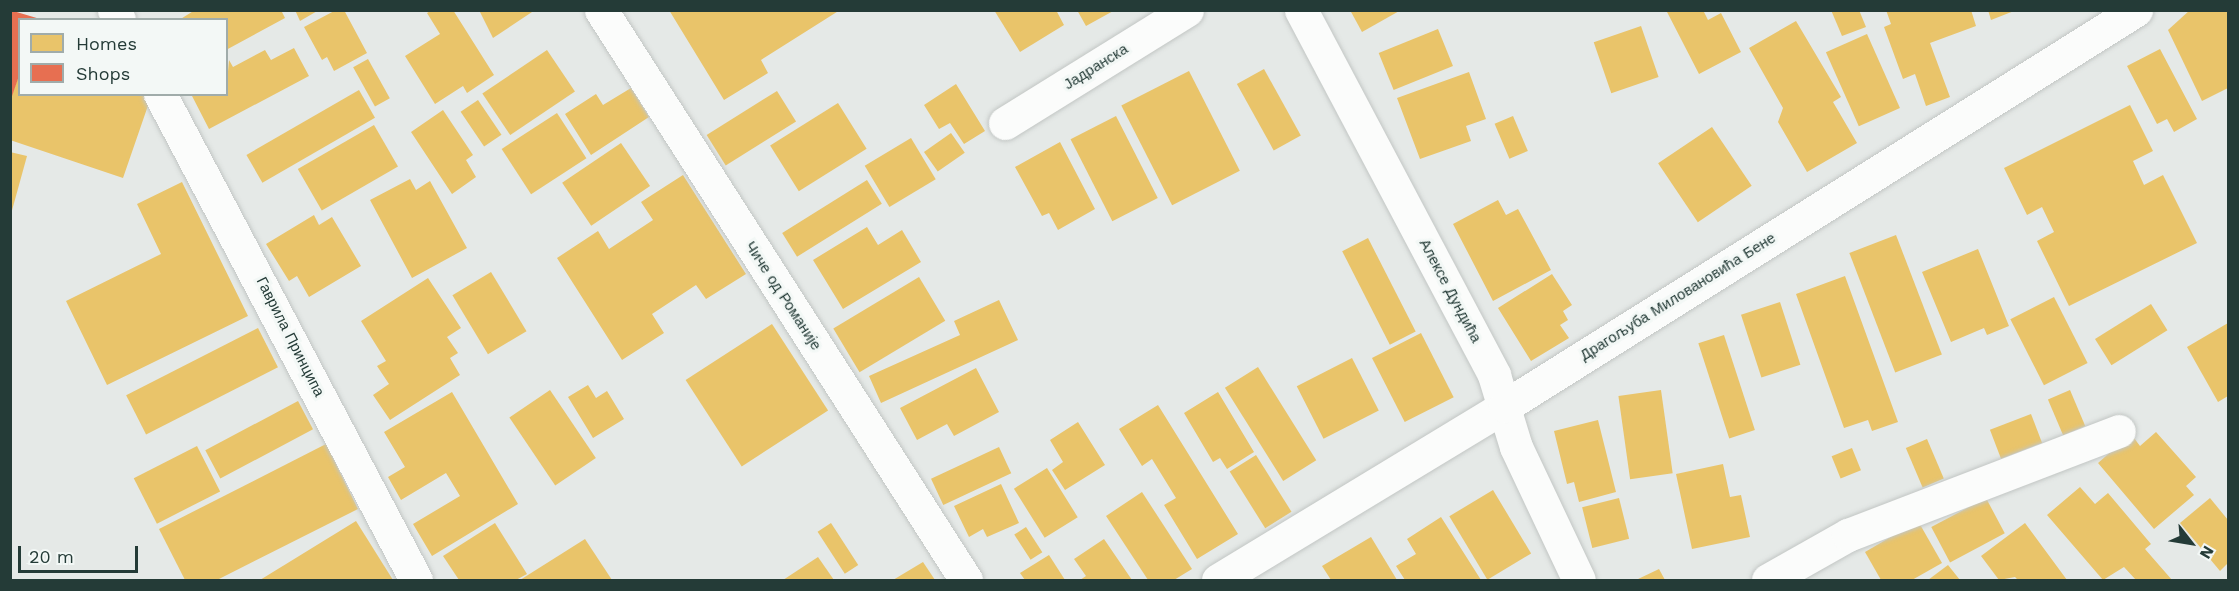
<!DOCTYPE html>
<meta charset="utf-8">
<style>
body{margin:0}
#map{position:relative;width:2239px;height:591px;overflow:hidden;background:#e5e9e7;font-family:"Work Sans",sans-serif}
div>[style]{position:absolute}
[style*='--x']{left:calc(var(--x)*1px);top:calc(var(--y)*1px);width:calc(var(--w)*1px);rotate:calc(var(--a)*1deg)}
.homes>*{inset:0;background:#e9c46a;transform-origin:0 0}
.shops>*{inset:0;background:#e76f51}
.roads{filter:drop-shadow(0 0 2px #c2c6c4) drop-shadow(0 0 2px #c2c6c4)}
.minor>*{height:33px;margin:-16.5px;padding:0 16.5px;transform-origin:16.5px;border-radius:16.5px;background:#fbfcfb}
span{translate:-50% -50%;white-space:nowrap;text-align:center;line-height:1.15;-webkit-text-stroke:6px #f3f8f6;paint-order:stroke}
.street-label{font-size:15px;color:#243b37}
.frame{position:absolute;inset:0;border:12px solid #243b37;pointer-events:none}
.legend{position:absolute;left:18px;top:18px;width:210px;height:78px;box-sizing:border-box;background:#f3f8f6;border:2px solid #a0acaa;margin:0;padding:8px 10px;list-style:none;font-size:18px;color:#243b37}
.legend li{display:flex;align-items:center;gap:12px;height:30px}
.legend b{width:30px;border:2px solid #a0acaa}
.north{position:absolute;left:2161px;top:513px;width:60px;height:60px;-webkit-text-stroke:4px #f3f8f6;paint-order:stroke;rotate:121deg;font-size:16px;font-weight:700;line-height:24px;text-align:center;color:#243b37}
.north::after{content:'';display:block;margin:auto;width:21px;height:27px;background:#243b37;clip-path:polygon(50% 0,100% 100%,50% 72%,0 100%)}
.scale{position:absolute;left:18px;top:546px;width:120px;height:27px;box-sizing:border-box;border:3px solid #243b37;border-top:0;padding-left:8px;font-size:18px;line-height:21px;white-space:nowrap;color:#243b37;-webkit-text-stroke:4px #f3f8f6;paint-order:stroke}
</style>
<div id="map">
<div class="homes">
<div style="clip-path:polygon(195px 10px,281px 10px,285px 18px,226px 50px,226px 20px,179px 20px)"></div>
<div style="clip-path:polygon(295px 10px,319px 10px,300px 21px)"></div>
<div style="clip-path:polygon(336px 10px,344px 10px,367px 53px,334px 71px,327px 57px,322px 60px,304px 27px)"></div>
<div style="clip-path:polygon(432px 10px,453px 10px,494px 75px,467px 93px,463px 86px,435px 104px,405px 56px,440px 34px,427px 13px)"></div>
<div style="clip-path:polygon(479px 10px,535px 10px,493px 38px)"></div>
<div style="clip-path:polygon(669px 10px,840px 10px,761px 60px,768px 73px,724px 100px)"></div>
<div style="clip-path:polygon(994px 10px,1056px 10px,1064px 25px,1020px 52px)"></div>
<div style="clip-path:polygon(1077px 10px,1115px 10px,1086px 26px)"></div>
<div style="clip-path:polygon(1350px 10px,1401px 10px,1362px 32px)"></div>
<div style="clip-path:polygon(1666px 10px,1703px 10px,1708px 20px,1721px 13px,1741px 52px,1699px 74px)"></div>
<div style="clip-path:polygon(1831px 10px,1859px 10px,1866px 27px,1842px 36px)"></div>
<div style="clip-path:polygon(1886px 10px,1971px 10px,1976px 26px,1930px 43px,1950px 97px,1926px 106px,1915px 74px,1903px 79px,1884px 27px,1891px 24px)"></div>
<div style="clip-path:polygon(1988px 10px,2014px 10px,2014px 11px,1991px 20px)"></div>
<div style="clip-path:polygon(2190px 10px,2228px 10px,2228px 88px,2202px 101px,2168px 30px)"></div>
<div style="clip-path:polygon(1796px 21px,1841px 97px,1833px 102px,1857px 143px,1807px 172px,1778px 122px,1783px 108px,1749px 48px)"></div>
<div style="left:1641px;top:26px;width:54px;height:50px;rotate:71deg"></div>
<div style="left:1438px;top:29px;width:40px;height:64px;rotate:68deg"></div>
<div style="left:1867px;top:34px;width:81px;height:45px;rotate:66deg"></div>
<div style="clip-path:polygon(294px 48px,309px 76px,209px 129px,191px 94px,226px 94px,229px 60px,233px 67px,265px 50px,271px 60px)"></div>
<div style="clip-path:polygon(2160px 49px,2197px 119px,2174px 132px,2167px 119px,2157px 124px,2127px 66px)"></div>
<div style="left:547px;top:50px;width:50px;height:78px;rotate:56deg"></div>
<div style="left:368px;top:59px;width:45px;height:17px;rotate:61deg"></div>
<div style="left:1264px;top:69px;width:76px;height:31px;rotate:61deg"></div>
<div style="left:1189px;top:71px;width:112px;height:76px;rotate:63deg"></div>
<div style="clip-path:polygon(1469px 72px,1486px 119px,1466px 126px,1471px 141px,1420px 159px,1397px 98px)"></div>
<div style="clip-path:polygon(19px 75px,20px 94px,152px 94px,123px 178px,10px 140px,10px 100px)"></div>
<div style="clip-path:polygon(956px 84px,985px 131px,964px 144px,950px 123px,939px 129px,924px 105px)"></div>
<div style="clip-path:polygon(631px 88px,649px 117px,591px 155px,565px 114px,596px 94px,603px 105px)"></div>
<div style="left:359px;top:90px;width:32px;height:130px;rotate:60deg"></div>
<div style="left:777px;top:91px;width:36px;height:83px;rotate:58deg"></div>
<div style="left:478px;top:100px;width:42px;height:21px;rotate:56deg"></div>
<div style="left:838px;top:103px;width:54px;height:80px;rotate:58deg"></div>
<div style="clip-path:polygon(2130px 105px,2153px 151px,2133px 161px,2144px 185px,2163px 175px,2197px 243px,2069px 306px,2037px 241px,2054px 232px,2042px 207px,2027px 215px,2004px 168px)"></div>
<div style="clip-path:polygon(443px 110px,473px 155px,466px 160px,476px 177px,452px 194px,411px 132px)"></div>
<div style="left:557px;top:113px;width:54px;height:66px;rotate:57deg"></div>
<div style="left:1116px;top:116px;width:92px;height:51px;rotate:63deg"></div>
<div style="left:1513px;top:116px;width:38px;height:20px;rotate:67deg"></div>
<div style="left:374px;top:125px;width:48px;height:88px;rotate:60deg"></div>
<div style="left:1712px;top:127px;width:71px;height:65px;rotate:56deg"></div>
<div style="left:951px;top:133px;width:24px;height:33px;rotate:55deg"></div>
<div style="left:911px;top:138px;width:48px;height:54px;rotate:59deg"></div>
<div style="clip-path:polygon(1060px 142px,1095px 209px,1058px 230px,1049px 213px,1042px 216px,1015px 167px)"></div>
<div style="left:621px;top:143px;width:52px;height:71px;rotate:56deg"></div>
<div style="clip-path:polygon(10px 152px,27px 156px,11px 214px,10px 213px)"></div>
<div style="clip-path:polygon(683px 175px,746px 274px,706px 299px,696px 285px,652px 314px,664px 333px,622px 360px,557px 258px,598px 231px,609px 249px,653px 220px,641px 202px)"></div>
<div style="clip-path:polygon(410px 179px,416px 190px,430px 181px,467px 248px,412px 278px,370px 200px)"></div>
<div style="left:867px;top:180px;width:28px;height:100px;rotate:58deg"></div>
<div style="clip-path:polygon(182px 182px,248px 316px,107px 385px,66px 301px,161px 254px,137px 204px)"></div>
<div style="clip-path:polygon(1498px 200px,1506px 215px,1518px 209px,1551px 270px,1493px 301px,1453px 224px)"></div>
<div style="clip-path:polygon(314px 215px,319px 225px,332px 217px,361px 266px,309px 297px,297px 276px,289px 281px,266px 244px)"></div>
<div style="clip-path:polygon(867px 227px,878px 245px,902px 230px,921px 262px,843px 309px,813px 260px)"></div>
<div style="left:1896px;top:235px;width:128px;height:50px;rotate:69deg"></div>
<div style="left:1368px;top:238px;width:105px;height:29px;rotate:63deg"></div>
<div style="clip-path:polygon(1978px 249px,2009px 326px,1987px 335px,1984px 328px,1951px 342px,1922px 272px)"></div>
<div style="left:491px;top:272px;width:69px;height:45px;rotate:59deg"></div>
<div style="clip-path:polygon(1552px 274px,1572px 305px,1563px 311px,1568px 320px,1560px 325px,1569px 338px,1531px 361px,1498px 308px)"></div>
<div style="clip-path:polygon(1845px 276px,1898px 422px,1872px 431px,1868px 420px,1844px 428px,1796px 294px)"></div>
<div style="left:919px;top:277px;width:51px;height:100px;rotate:59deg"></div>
<div style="clip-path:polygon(428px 278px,461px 328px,447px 337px,458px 353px,450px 358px,460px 375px,390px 420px,373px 395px,389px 384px,377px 366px,386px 361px,361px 321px)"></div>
<div style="left:2054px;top:297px;width:74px;height:49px;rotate:63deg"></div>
<div style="clip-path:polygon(999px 300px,1018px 340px,881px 403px,869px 376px,960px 335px,954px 321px)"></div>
<div style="left:1780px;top:302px;width:66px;height:41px;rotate:72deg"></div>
<div style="left:2151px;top:304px;width:31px;height:66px;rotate:58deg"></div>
<div style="clip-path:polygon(2228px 323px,2228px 396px,2218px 402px,2187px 347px)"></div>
<div style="left:772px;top:324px;width:103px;height:103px;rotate:57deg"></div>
<div style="left:258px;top:328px;width:44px;height:148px;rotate:63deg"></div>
<div style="left:1421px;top:333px;width:72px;height:55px;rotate:63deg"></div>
<div style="left:1724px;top:335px;width:100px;height:27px;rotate:72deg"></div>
<div style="left:1352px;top:358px;width:59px;height:62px;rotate:63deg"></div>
<div style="left:1258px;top:367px;width:110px;height:39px;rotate:58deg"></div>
<div style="clip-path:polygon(976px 368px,999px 412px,954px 436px,947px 424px,917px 440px,900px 408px)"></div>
<div style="clip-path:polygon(588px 385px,596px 398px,607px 391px,624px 419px,593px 438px,568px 397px)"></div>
<div style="left:550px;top:390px;width:82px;height:49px;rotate:56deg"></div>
<div style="left:1661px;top:390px;width:84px;height:43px;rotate:82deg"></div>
<div style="left:2070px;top:390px;width:39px;height:24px;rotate:67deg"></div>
<div style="clip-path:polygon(452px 392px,518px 504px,432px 556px,413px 524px,460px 496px,446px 473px,401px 500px,388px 477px,405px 467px,384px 432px)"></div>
<div style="clip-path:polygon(1218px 392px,1254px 452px,1227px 469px,1220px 458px,1213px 462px,1184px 413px)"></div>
<div style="left:298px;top:401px;width:32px;height:105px;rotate:62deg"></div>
<div style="clip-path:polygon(1158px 405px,1238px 534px,1197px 559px,1164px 505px,1176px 498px,1152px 459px,1142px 466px,1119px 429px)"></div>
<div style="left:2031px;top:414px;width:31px;height:44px;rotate:69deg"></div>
<div style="clip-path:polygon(1598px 420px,1616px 492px,1579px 502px,1574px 482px,1567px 484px,1554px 431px)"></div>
<div style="clip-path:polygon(1078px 422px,1105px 465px,1065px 490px,1052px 470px,1063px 462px,1050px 440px)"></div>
<div style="clip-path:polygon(2156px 432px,2196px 477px,2186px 486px,2194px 495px,2154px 529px,2098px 463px,2131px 434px,2140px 446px)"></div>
<div style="left:1927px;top:439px;width:43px;height:23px;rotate:67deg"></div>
<div style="clip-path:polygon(326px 444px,358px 509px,217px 580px,185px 580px,159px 529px)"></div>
<div style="left:197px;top:446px;width:51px;height:71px;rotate:63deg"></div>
<div style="left:999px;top:447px;width:29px;height:75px;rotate:65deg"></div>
<div style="left:1852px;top:448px;width:24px;height:22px;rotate:68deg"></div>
<div style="left:1256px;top:455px;width:67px;height:31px;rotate:58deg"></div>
<div style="clip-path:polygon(1723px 464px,1730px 497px,1741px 495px,1750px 537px,1692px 549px,1676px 474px)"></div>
<div style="left:1047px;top:468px;width:58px;height:39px;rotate:58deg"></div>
<div style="clip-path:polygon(1001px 484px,1019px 523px,987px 537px,983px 529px,969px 537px,954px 506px)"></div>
<div style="clip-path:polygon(2080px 487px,2095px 504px,2108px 493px,2151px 544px,2145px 549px,2172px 580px,2136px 580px,2124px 567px,2103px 580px,2047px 515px)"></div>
<div style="left:1493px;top:490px;width:74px;height:51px;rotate:59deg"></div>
<div style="clip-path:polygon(1142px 492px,1192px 569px,1174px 580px,1148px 580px,1106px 516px)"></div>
<div style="left:1619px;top:498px;width:42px;height:38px;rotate:76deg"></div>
<div style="left:1986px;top:498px;width:40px;height:62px;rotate:62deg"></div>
<div style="clip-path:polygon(2210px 498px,2228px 520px,2228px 563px,2220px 571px,2180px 523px)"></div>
<div style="clip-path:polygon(1441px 517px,1481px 580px,1405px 580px,1396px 566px,1416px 554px,1407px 539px)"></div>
<div style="clip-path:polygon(356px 521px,393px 580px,260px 580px)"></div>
<div style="clip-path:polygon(1918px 521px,1942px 563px,1912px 580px,1881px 580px,1865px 552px)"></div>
<div style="clip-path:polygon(495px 523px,527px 574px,516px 580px,459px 580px,443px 556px)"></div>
<div style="left:831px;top:523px;width:50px;height:16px;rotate:57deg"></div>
<div style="clip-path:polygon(2025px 523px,2067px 580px,2018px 580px,2015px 577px,1999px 580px,1981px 556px)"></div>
<div style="left:1026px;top:527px;width:30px;height:14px;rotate:57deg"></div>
<div style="clip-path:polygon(1371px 537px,1397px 580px,1331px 580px,1322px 566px)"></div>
<div style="clip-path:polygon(585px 539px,612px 580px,520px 580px)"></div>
<div style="clip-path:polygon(1104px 539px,1132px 580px,1080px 580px,1086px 576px,1074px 559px)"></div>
<div style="clip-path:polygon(1049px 555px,1065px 580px,1025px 580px,1020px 573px)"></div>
<div style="clip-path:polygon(818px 557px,834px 580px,783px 580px)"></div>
<div style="clip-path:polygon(923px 562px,935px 580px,893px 580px)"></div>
<div style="clip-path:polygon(1948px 565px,1960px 580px,1928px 580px)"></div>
<div style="clip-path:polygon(1659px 569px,1665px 580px,1636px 580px)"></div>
</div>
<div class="shops">
<div style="clip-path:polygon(10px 10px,40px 19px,20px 20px,20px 73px,11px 99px)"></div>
</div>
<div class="roads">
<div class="minor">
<div style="--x:114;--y:10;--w:11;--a:63"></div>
<div style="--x:601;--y:10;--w:677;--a:57.37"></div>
<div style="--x:1301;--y:10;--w:413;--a:62.1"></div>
<div style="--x:1494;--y:375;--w:75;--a:73"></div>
<div style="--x:1516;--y:447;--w:147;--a:64.7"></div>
<div style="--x:160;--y:94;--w:549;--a:62.22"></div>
<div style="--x:1005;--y:123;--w:214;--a:-31.8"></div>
<div style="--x:1218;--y:580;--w:336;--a:-31.2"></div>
<div style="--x:1505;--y:406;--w:745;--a:-32.11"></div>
<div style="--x:1768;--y:580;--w:92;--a:-29.4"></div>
<div style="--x:1848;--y:535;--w:290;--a:-21"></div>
</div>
</div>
<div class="street-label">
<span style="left:1096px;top:67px;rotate:-32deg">Јадранска</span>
<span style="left:1450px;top:291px;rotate:62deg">Алексе Дундића</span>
<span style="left:783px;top:296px;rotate:57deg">Чиче од Романије</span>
<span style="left:1678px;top:297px;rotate:-32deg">Драгољуба Миловановића Бене</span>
<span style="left:290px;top:337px;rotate:63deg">Гаврила Принципа</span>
</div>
<div class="frame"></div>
<ul class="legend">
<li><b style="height:16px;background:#e9c46a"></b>Homes</li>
<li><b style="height:16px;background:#e76f51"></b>Shops</li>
</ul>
<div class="north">N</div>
<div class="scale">20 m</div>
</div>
